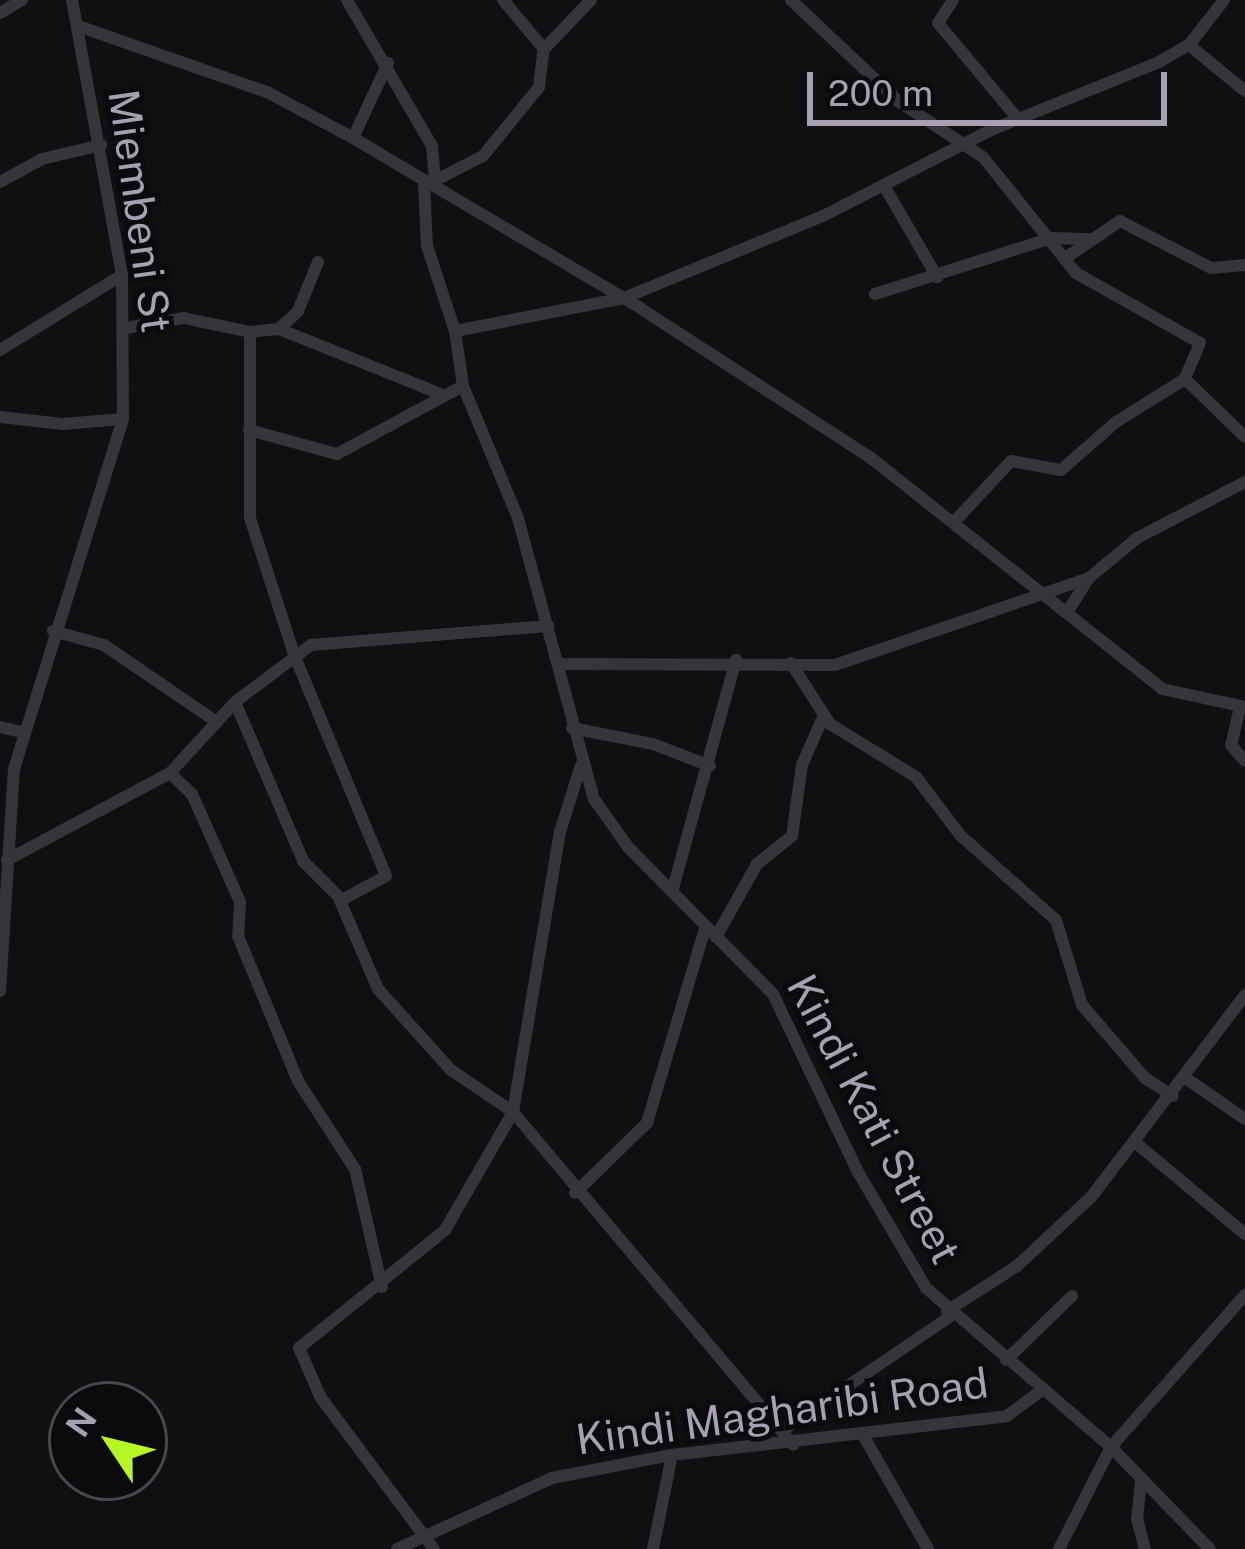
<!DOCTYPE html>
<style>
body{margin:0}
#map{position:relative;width:1245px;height:1549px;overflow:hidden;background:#100f11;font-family:"Public Sans",sans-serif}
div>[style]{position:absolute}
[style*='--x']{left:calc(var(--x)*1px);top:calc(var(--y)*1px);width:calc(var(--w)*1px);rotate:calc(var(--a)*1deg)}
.minor>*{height:12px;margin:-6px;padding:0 6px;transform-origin:6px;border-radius:6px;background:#38343b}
span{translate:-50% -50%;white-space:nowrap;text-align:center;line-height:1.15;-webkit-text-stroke:10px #0b0a0c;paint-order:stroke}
.street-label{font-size:42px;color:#a6a0b2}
.north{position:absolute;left:48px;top:1381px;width:120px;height:120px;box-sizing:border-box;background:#0b0a0c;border:3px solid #49464e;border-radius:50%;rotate:305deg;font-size:33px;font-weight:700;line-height:48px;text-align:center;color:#a6a0b2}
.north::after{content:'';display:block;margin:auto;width:42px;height:54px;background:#b6f622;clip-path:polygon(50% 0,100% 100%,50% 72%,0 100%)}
.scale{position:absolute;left:807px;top:72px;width:360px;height:54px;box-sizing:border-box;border:6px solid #a6a0b2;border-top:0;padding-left:15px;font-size:36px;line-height:42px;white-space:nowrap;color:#a6a0b2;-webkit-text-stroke:9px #0b0a0c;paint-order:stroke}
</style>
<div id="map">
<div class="minor">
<div style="--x:347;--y:0;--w:169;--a:59.8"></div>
<div style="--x:432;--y:146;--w:38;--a:85"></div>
<div style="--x:791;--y:0;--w:147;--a:43.3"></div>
<div style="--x:898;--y:101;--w:102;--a:33.4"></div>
<div style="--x:983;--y:157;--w:149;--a:51.3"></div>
<div style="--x:1076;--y:273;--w:142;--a:29.4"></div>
<div style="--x:1200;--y:343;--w:39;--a:113"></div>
<div style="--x:1185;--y:379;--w:83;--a:44"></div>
<div style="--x:953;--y:0;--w:27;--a:123"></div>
<div style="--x:938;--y:23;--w:125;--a:50.2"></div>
<div style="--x:0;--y:13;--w:26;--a:-31"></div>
<div style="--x:81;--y:27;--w:197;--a:19.3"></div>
<div style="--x:267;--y:92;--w:98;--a:28.1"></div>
<div style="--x:353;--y:138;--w:334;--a:30.6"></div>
<div style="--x:640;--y:308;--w:275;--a:33"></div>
<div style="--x:871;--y:458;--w:372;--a:38.4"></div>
<div style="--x:1162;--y:689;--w:85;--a:12.2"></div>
<div style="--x:1189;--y:45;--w:72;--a:39.4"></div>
<div style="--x:544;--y:49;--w:68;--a:-46.2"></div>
<div style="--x:353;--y:138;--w:83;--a:-65"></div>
<div style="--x:438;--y:179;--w:51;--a:-27.1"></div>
<div style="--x:483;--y:156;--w:89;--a:-50.9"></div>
<div style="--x:539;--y:87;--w:38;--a:-83"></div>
<div style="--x:544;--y:49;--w:64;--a:-129.9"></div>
<div style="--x:0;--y:182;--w:48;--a:-28.7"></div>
<div style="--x:42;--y:159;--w:61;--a:-13.3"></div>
<div style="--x:424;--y:185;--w:61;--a:87.2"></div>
<div style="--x:427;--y:246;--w:89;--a:71.8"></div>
<div style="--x:455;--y:331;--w:56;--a:81.7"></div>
<div style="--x:463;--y:386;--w:143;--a:67.4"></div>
<div style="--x:518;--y:518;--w:291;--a:74.9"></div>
<div style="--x:594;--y:799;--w:59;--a:54.7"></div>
<div style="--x:628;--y:847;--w:206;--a:45.4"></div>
<div style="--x:773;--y:994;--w:197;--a:64.5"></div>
<div style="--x:858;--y:1172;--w:134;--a:59.6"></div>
<div style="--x:926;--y:1288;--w:244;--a:40.7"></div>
<div style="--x:1111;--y:1447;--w:142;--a:45.9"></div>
<div style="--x:886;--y:189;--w:102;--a:59.9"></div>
<div style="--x:1064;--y:259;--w:68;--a:-34.2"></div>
<div style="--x:1120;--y:221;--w:102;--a:27.3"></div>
<div style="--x:1211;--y:268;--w:34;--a:-5"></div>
<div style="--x:875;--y:294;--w:186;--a:-17.6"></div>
<div style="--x:1052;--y:238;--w:38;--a:2"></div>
<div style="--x:126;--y:328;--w:59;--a:-9.8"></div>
<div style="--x:184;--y:318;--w:67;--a:12"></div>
<div style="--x:250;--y:332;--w:29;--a:-6"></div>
<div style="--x:279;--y:329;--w:26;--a:-43"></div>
<div style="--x:298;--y:311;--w:53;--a:-67.8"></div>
<div style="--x:279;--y:329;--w:177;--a:21.9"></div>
<div style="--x:455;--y:331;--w:172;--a:-11"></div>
<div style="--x:624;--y:298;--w:215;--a:-22.4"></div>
<div style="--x:823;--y:216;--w:189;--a:-27.1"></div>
<div style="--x:991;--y:130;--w:181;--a:-22"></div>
<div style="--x:1159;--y:62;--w:34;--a:-30"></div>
<div style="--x:1189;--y:45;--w:57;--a:-52.1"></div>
<div style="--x:250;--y:332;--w:186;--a:90"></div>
<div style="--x:250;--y:518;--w:146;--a:72.1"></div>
<div style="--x:295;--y:657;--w:237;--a:67.4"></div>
<div style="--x:386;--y:876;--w:52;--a:151.5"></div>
<div style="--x:0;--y:350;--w:143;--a:-31.6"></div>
<div style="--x:0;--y:417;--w:63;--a:6.3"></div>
<div style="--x:63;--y:424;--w:60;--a:-4.8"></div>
<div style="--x:249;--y:430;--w:91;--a:15.3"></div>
<div style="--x:337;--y:454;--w:143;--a:-28.4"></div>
<div style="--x:954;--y:522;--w:83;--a:-46.9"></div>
<div style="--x:1011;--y:461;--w:51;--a:10.2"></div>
<div style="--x:1061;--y:470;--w:73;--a:-41.1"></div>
<div style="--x:1116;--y:422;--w:81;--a:-31.9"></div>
<div style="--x:1068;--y:611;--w:38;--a:-58"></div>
<div style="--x:53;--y:631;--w:53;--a:15.4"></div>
<div style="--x:104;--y:645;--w:137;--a:34.3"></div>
<div style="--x:791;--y:663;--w:72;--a:57.4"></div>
<div style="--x:830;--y:724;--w:101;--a:31.6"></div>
<div style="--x:916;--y:777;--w:74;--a:52.7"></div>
<div style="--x:961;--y:836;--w:127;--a:41.5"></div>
<div style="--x:1056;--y:920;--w:89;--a:73"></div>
<div style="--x:1082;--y:1005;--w:96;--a:49.2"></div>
<div style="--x:1145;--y:1078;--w:33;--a:33"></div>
<div style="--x:558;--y:664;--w:277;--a:0.2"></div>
<div style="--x:835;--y:665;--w:268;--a:-18.9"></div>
<div style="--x:1089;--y:578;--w:62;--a:-39.8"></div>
<div style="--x:1137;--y:538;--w:122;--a:-27.4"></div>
<div style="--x:235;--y:702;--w:173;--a:66.8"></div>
<div style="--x:303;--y:861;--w:49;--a:45"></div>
<div style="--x:338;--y:896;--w:101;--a:66.7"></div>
<div style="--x:378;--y:989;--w:109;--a:48"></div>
<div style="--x:451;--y:1070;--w:75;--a:34.1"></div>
<div style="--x:513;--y:1112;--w:435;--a:49.9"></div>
<div style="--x:1240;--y:707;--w:39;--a:103"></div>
<div style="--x:1231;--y:745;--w:21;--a:49"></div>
<div style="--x:0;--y:727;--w:23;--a:13"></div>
<div style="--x:572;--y:728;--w:83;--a:11.2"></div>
<div style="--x:653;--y:744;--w:61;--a:21.1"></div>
<div style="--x:170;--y:773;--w:30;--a:44"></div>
<div style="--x:192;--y:794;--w:118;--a:66"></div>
<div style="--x:240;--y:902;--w:34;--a:93"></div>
<div style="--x:238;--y:936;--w:157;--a:67.5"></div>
<div style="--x:298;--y:1081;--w:105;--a:57.1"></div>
<div style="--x:355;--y:1169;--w:121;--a:77.1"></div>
<div style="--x:7;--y:860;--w:185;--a:-28.1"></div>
<div style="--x:170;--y:773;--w:96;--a:-47.5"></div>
<div style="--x:235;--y:702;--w:95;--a:-36.9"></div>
<div style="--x:311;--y:645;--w:238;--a:-4.6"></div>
<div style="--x:672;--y:892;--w:241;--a:-74.6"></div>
<div style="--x:716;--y:937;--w:84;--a:-60.7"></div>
<div style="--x:757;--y:864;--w:45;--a:-38.7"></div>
<div style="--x:792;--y:836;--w:72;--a:-82"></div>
<div style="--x:802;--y:765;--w:55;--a:-66.3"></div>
<div style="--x:0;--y:991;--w:222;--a:-86.4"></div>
<div style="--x:14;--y:769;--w:367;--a:-72.7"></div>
<div style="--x:123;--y:419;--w:144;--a:-90.4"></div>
<div style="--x:122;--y:275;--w:280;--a:-100.3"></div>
<div style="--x:1187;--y:1079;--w:70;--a:34.6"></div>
<div style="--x:1136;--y:1143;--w:142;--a:39.9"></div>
<div style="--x:575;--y:1193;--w:100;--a:-44.2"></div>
<div style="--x:647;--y:1123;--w:203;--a:-73.4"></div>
<div style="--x:947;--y:1311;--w:83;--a:-32.7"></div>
<div style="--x:1017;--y:1266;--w:103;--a:-43"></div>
<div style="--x:1092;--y:1196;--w:253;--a:-52.7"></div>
<div style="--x:1006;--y:1360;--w:92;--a:-44.1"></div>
<div style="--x:786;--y:1428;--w:199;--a:-34.2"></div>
<div style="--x:863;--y:1435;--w:131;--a:60.3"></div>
<div style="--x:1141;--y:1482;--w:36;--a:96"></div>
<div style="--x:1137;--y:1518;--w:32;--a:76"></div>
<div style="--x:397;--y:1549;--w:170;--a:-24.6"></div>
<div style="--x:552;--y:1478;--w:122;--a:-10.9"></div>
<div style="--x:672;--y:1455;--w:337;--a:-6.6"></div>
<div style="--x:1007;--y:1416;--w:44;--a:-36.6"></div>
<div style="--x:434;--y:1549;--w:189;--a:-126.8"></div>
<div style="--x:321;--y:1398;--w:55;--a:-113.7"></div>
<div style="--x:299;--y:1348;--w:188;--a:-38.9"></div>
<div style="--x:445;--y:1230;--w:136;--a:-60"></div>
<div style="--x:513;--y:1112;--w:284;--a:-80.5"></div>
<div style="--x:560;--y:832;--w:70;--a:-72.6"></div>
<div style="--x:653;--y:1549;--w:96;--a:-78.6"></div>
<div style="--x:1059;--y:1549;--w:114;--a:-63"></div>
<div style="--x:1111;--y:1447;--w:203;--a:-48.6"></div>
</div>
<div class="street-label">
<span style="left:140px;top:211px;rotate:82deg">Miembeni St</span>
<span style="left:874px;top:1119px;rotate:62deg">Kindi Kati Street</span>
<span style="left:782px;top:1411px;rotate:-8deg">Kindi Magharibi Road</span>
</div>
<div class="north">N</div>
<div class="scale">200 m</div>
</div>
